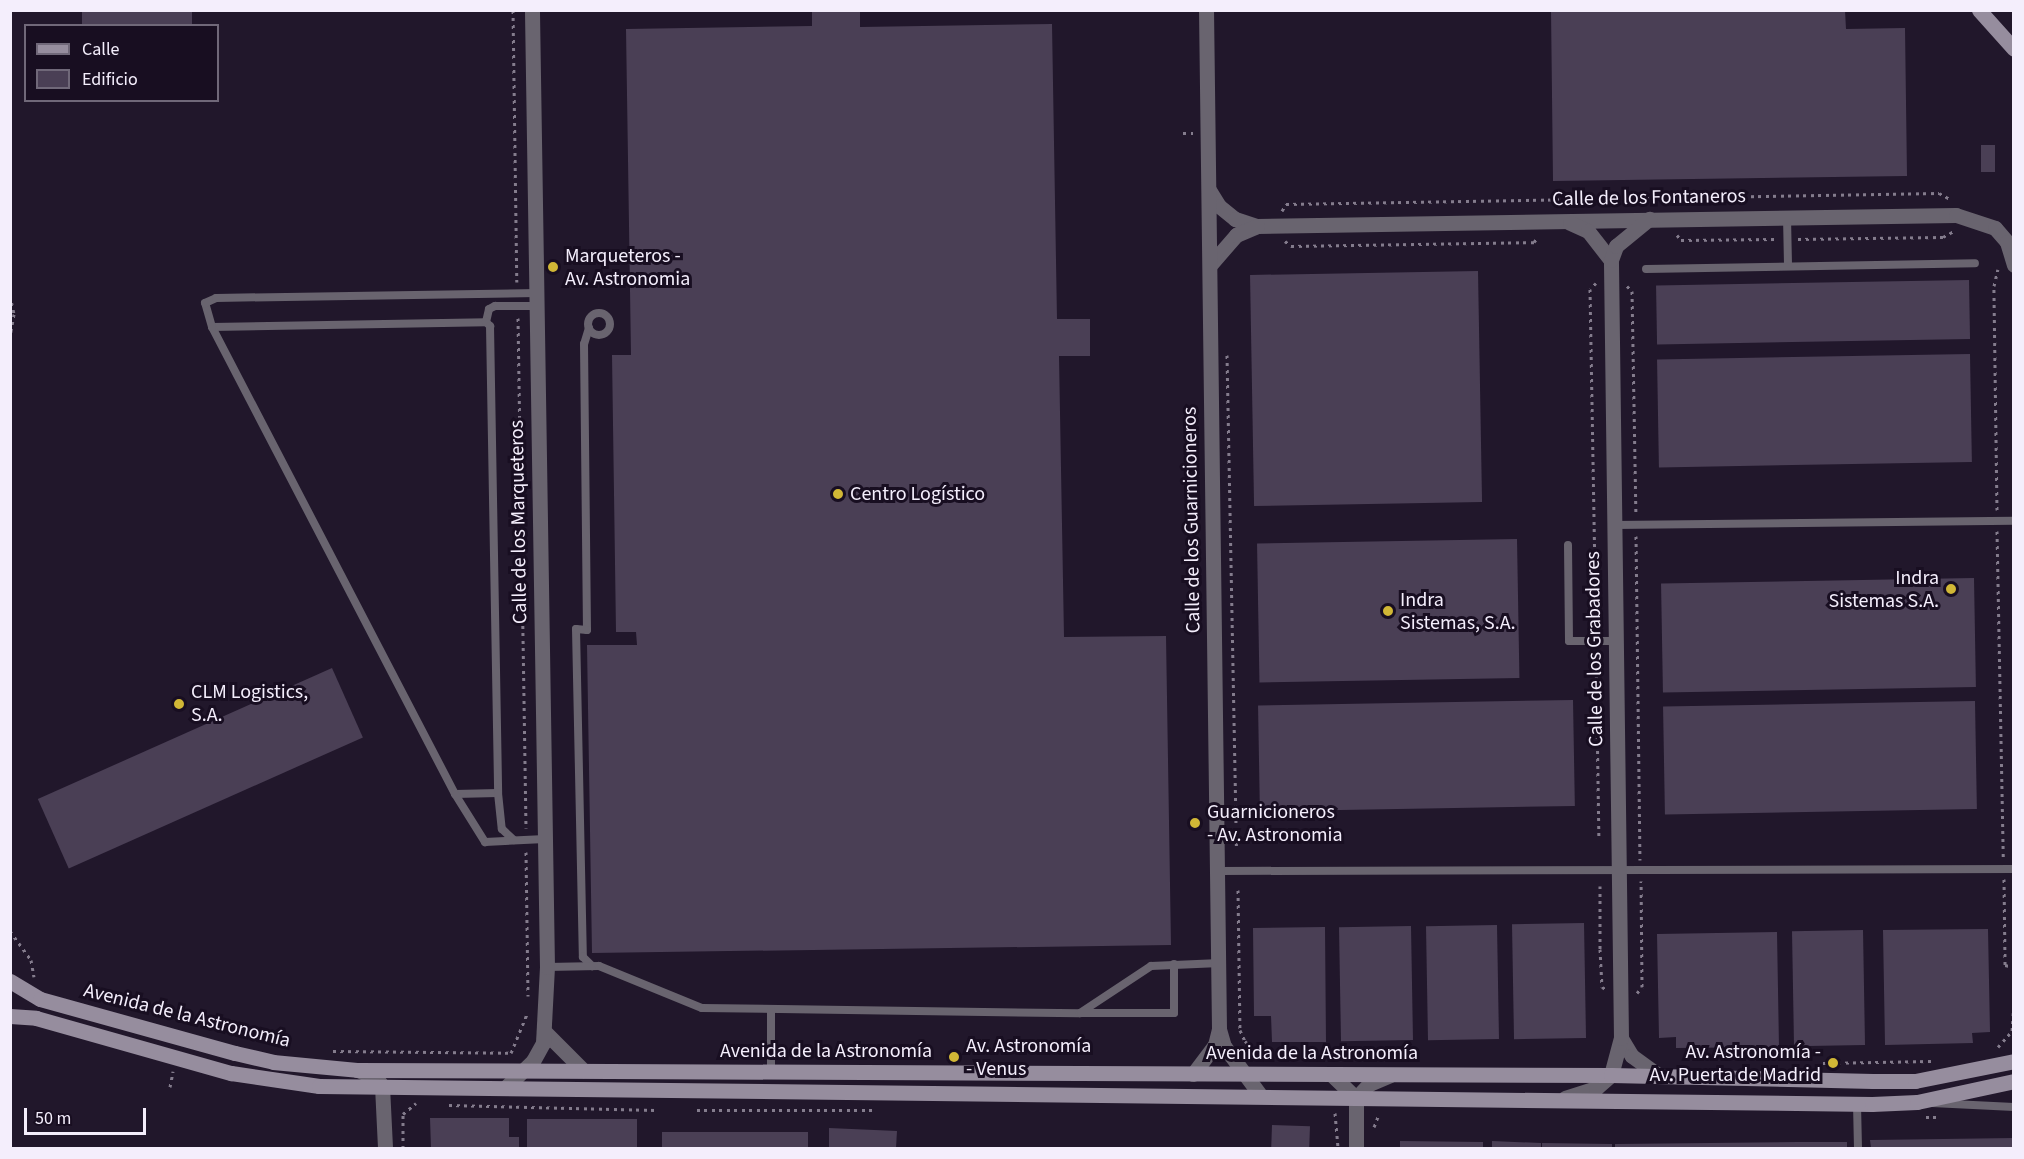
<!DOCTYPE html>
<meta charset="utf-8">
<style>
body{margin:0}
#map{position:relative;width:2024px;height:1159px;overflow:hidden;background:#21172b;font-family:"Source Sans 3",sans-serif}
div>[style]{position:absolute}
[style*='--x']{left:calc(var(--x)*1px);top:calc(var(--y)*1px);width:calc(var(--w)*1px);rotate:calc(var(--a)*1deg)}
.building>*{inset:0;background:#4a3f55;transform-origin:0 0}
.path>*{height:3px;margin-top:-1.5px;transform-origin:0;background:repeating-linear-gradient(90deg,#847c8d 0 3px,transparent 0 7.5px)}
.lane>*{height:8px;margin:-4px;padding:0 4px;transform-origin:4px;border-radius:4px;background:#69646f}
.lane>.ring{margin:-4px;padding:0;box-sizing:content-box;background:none;border:8px solid #69646f;border-radius:50%}
.street>*{height:15px;margin:-7.5px;padding:0 7.5px;transform-origin:7.5px;border-radius:7.5px;background:#69646f}
.secondary>*{height:15px;margin:-7.5px;padding:0 7.5px;transform-origin:7.5px;border-radius:7.5px;background:#968d9e}
.dots>*{width:16px;height:16px;translate:-50% -50%;box-sizing:border-box;border:3px solid #180e21;border-radius:50%}
span{translate:-50% -50%;white-space:nowrap;text-align:center;line-height:1.15;-webkit-text-stroke:6px #180e21;paint-order:stroke}
.street-label{font-size:20px;color:#f4eefc}
.poi-label{font-size:20px;color:#f4eefc}
.left{translate:0 -50%;text-align:left}
.right{translate:-100% -50%;text-align:right}
.frame{position:absolute;inset:0;border:12px solid #f4eefc;pointer-events:none}
.legend{position:absolute;left:24px;top:24px;width:195px;height:78px;box-sizing:border-box;background:#180e21;border:2px solid #706879;margin:0;padding:8px 10px;list-style:none;font-size:18px;color:#f4eefc}
.legend li{display:flex;align-items:center;gap:12px;height:30px}
.legend b{width:30px;border:2px solid #706879}
.scale{position:absolute;left:24px;top:1108px;width:122px;height:27px;box-sizing:border-box;border:3px solid #f4eefc;border-top:0;padding-left:8px;font-size:18px;line-height:21px;white-space:nowrap;color:#f4eefc;-webkit-text-stroke:4px #180e21;paint-order:stroke}
</style>
<div id="map">
<div class="building">
<div style="left:82px;top:10px;width:110px;height:16px"></div>
<div style="clip-path:polygon(812px 10px,860px 10px,860px 27px,1052px 24px,1057px 319px,1090px 319px,1090px 356px,1059px 356px,1064px 637px,1166px 636px,1171px 945px,592px 953px,587px 645px,637px 645px,636px 632px,616px 632px,612px 355px,631px 355px,626px 29px,812px 26px)"></div>
<div style="clip-path:polygon(1551px 10px,1845px 10px,1846px 29px,1905px 28px,1907px 176px,1553px 181px)"></div>
<div style="left:1981px;top:145px;width:14px;height:27px"></div>
<div style="left:1478px;top:271px;width:231px;height:228px;rotate:89deg"></div>
<div style="left:1969px;top:280px;width:59px;height:313px;rotate:89deg"></div>
<div style="left:1970px;top:354px;width:108px;height:313px;rotate:89deg"></div>
<div style="left:1517px;top:539px;width:139px;height:260px;rotate:89deg"></div>
<div style="left:1974px;top:578px;width:109px;height:313px;rotate:89deg"></div>
<div style="left:332px;top:668px;width:76px;height:322px;rotate:66deg"></div>
<div style="left:1573px;top:700px;width:106px;height:315px;rotate:89deg"></div>
<div style="left:1975px;top:701px;width:108px;height:312px;rotate:89deg"></div>
<div style="left:1584px;top:923px;width:115px;height:72px;rotate:89deg"></div>
<div style="left:1497px;top:925px;width:114px;height:71px;rotate:89deg"></div>
<div style="left:1411px;top:926px;width:114px;height:72px;rotate:89deg"></div>
<div style="clip-path:polygon(1325px 927px,1326px 1042px,1272px 1042px,1271px 1016px,1254px 1016px,1253px 928px)"></div>
<div style="clip-path:polygon(1988px 929px,1990px 1032px,1972px 1033px,1973px 1043px,1885px 1045px,1883px 930px)"></div>
<div style="left:1863px;top:930px;width:115px;height:71px;rotate:89deg"></div>
<div style="clip-path:polygon(1777px 932px,1779px 1047px,1676px 1048px,1676px 1037px,1659px 1038px,1657px 934px)"></div>
<div style="clip-path:polygon(430px 1118px,509px 1118px,509px 1137px,519px 1137px,519px 1148px,431px 1148px)"></div>
<div style="left:527px;top:1119px;width:110px;height:29px"></div>
<div style="left:1272px;top:1125px;width:38px;height:23px;rotate:2deg"></div>
<div style="clip-path:polygon(829px 1128px,897px 1131px,896px 1148px,829px 1148px)"></div>
<div style="left:662px;top:1132px;width:146px;height:16px"></div>
<div style="clip-path:polygon(2014px 1138px,2014px 1148px,1871px 1148px,1870px 1140px)"></div>
<div style="clip-path:polygon(1400px 1141px,1483px 1142px,1483px 1148px,1400px 1148px)"></div>
<div style="clip-path:polygon(1492px 1141px,1541px 1143px,1541px 1148px,1492px 1148px)"></div>
<div style="clip-path:polygon(1798px 1142px,1847px 1142px,1847px 1148px,1615px 1148px,1615px 1144px)"></div>
<div style="clip-path:polygon(1542px 1143px,1612px 1144px,1612px 1148px,1542px 1148px)"></div>
</div>
<div class="path">
<div style="--x:513;--y:10;--w:272;--a:89.2"></div>
<div style="--x:1183;--y:133;--w:10;--a:0"></div>
<div style="--x:1282;--y:211;--w:8;--a:-60"></div>
<div style="--x:1286;--y:204;--w:653;--a:-0.97"></div>
<div style="--x:1939;--y:193;--w:13;--a:29"></div>
<div style="--x:1677;--y:235;--w:6;--a:51"></div>
<div style="--x:1681;--y:240;--w:95;--a:-0.6"></div>
<div style="--x:1798;--y:239;--w:145;--a:-0.8"></div>
<div style="--x:1943;--y:237;--w:13;--a:-29"></div>
<div style="--x:1285;--y:241;--w:8;--a:40"></div>
<div style="--x:1291;--y:246;--w:243;--a:-0.9"></div>
<div style="--x:1534;--y:242;--w:6;--a:-51"></div>
<div style="--x:1596;--y:283;--w:8;--a:135"></div>
<div style="--x:1590;--y:289;--w:342;--a:89"></div>
<div style="--x:1627;--y:286;--w:7;--a:45"></div>
<div style="--x:1632;--y:291;--w:224;--a:89"></div>
<div style="--x:10;--y:295;--w:19;--a:78"></div>
<div style="--x:14;--y:314;--w:22;--a:100"></div>
<div style="--x:518;--y:318;--w:510;--a:89.1"></div>
<div style="--x:1227;--y:355;--w:491;--a:88.9"></div>
<div style="--x:1997;--y:510;--w:224;--a:-90.8"></div>
<div style="--x:1994;--y:286;--w:17;--a:-77"></div>
<div style="--x:1997;--y:531;--w:327;--a:88.9"></div>
<div style="--x:1636;--y:536;--w:324;--a:89.3"></div>
<div style="--x:1596;--y:653;--w:187;--a:89.1"></div>
<div style="--x:526;--y:852;--w:144;--a:89.2"></div>
<div style="--x:2004;--y:879;--w:86;--a:89.3"></div>
<div style="--x:2005;--y:965;--w:9;--a:13"></div>
<div style="--x:1600;--y:886;--w:63;--a:90"></div>
<div style="--x:1600;--y:949;--w:38;--a:87"></div>
<div style="--x:1602;--y:987;--w:4;--a:27"></div>
<div style="--x:1238;--y:890;--w:140;--a:89.2"></div>
<div style="--x:1240;--y:1030;--w:12;--a:66"></div>
<div style="--x:1245;--y:1041;--w:26;--a:43"></div>
<div style="--x:10;--y:931;--w:36;--a:54"></div>
<div style="--x:31;--y:960;--w:17;--a:80"></div>
<div style="--x:1637;--y:993;--w:8;--a:-50"></div>
<div style="--x:1642;--y:987;--w:106;--a:-90.5"></div>
<div style="--x:1998;--y:1047;--w:21;--a:-49"></div>
<div style="--x:2012;--y:1031;--w:27;--a:-86"></div>
<div style="--x:333;--y:1051;--w:178;--a:0.6"></div>
<div style="--x:511;--y:1053;--w:42;--a:-67.7"></div>
<div style="--x:1823;--y:1063;--w:108;--a:-1.1"></div>
<div style="--x:170;--y:1087;--w:16;--a:-79"></div>
<div style="--x:449;--y:1105;--w:206;--a:1.4"></div>
<div style="--x:697;--y:1110;--w:176;--a:0"></div>
<div style="--x:1335;--y:1113;--w:35;--a:85"></div>
<div style="--x:1926;--y:1117;--w:14;--a:0"></div>
<div style="--x:1374;--y:1127;--w:14;--a:-69"></div>
<div style="--x:403;--y:1148;--w:34;--a:-90"></div>
<div style="--x:403;--y:1114;--w:17;--a:-40"></div>
</div>
<div class="lane">
<div style="--x:1787;--y:217;--w:49;--a:88.8"></div>
<div style="--x:1646;--y:269;--w:329;--a:-1"></div>
<div class="ring" style="left:588px;top:313px;width:14px;height:14px"></div>
<div style="--x:486;--y:322;--w:13;--a:-77"></div>
<div style="--x:489;--y:309;--w:7;--a:-27"></div>
<div style="--x:495;--y:306;--w:42;--a:0"></div>
<div style="--x:212;--y:327;--w:274;--a:-1"></div>
<div style="--x:486;--y:322;--w:6;--a:45"></div>
<div style="--x:490;--y:326;--w:467;--a:89"></div>
<div style="--x:498;--y:793;--w:43;--a:178.7"></div>
<div style="--x:455;--y:794;--w:526;--a:-117.49"></div>
<div style="--x:212;--y:327;--w:25;--a:-106"></div>
<div style="--x:205;--y:303;--w:12;--a:-24"></div>
<div style="--x:216;--y:298;--w:321;--a:-0.9"></div>
<div style="--x:589;--y:328;--w:17;--a:107"></div>
<div style="--x:584;--y:344;--w:286;--a:89.4"></div>
<div style="--x:587;--y:630;--w:11;--a:-175"></div>
<div style="--x:576;--y:629;--w:328;--a:88.8"></div>
<div style="--x:583;--y:957;--w:13;--a:45"></div>
<div style="--x:1614;--y:525;--w:400;--a:-0.6"></div>
<div style="--x:1568;--y:545;--w:96;--a:89.4"></div>
<div style="--x:1569;--y:641;--w:47;--a:0"></div>
<div style="--x:498;--y:793;--w:36;--a:84"></div>
<div style="--x:502;--y:829;--w:16;--a:43"></div>
<div style="--x:455;--y:794;--w:57;--a:58"></div>
<div style="--x:485;--y:842;--w:60;--a:-2.9"></div>
<div style="--x:1220;--y:871;--w:794;--a:-0.14"></div>
<div style="--x:547;--y:967;--w:52;--a:-1.1"></div>
<div style="--x:599;--y:966;--w:111;--a:22.2"></div>
<div style="--x:702;--y:1008;--w:378;--a:0.8"></div>
<div style="--x:1080;--y:1013;--w:85;--a:-33.5"></div>
<div style="--x:1151;--y:966;--w:69;--a:-2.5"></div>
<div style="--x:1081;--y:1013;--w:93;--a:0"></div>
<div style="--x:1174;--y:1013;--w:49;--a:-90"></div>
<div style="--x:771;--y:1072;--w:63;--a:-90"></div>
<div style="--x:1932;--y:1103;--w:82;--a:2.8"></div>
<div style="--x:1857;--y:1104;--w:44;--a:88.7"></div>
</div>
<div class="street">
<div style="--x:1209;--y:190;--w:19;--a:58"></div>
<div style="--x:1219;--y:206;--w:21;--a:39"></div>
<div style="--x:1235;--y:219;--w:23;--a:18"></div>
<div style="--x:1257;--y:226;--w:699;--a:-0.9"></div>
<div style="--x:1956;--y:215;--w:41;--a:18.4"></div>
<div style="--x:1995;--y:228;--w:18;--a:49"></div>
<div style="--x:2007;--y:242;--w:24;--a:73"></div>
<div style="--x:1570;--y:223;--w:20;--a:24"></div>
<div style="--x:1588;--y:231;--w:37;--a:52"></div>
<div style="--x:1210;--y:265;--w:40;--a:-49"></div>
<div style="--x:1236;--y:235;--w:23;--a:-23"></div>
<div style="--x:1219;--y:1029;--w:18;--a:74"></div>
<div style="--x:1224;--y:1046;--w:62;--a:53.5"></div>
<div style="--x:545;--y:1032;--w:54;--a:45"></div>
<div style="--x:1621;--y:1038;--w:21;--a:59"></div>
<div style="--x:1632;--y:1056;--w:34;--a:36"></div>
<div style="--x:358;--y:1070;--w:21;--a:25"></div>
<div style="--x:377;--y:1079;--w:9;--a:54"></div>
<div style="--x:382;--y:1086;--w:62;--a:87.2"></div>
<div style="--x:1193;--y:1074;--w:36;--a:-53"></div>
<div style="--x:1215;--y:1045;--w:16;--a:-76"></div>
<div style="--x:1219;--y:1029;--w:1019;--a:-90.73"></div>
<div style="--x:1332;--y:1075;--w:33;--a:44"></div>
<div style="--x:505;--y:1088;--w:39;--a:-44"></div>
<div style="--x:533;--y:1061;--w:21;--a:-61"></div>
<div style="--x:543;--y:1043;--w:76;--a:-87"></div>
<div style="--x:547;--y:967;--w:957;--a:-90.9"></div>
<div style="--x:1565;--y:1098;--w:33;--a:-18"></div>
<div style="--x:1596;--y:1088;--w:20;--a:-41"></div>
<div style="--x:1611;--y:1075;--w:38;--a:-75"></div>
<div style="--x:1621;--y:1038;--w:778;--a:-90.74"></div>
<div style="--x:1611;--y:260;--w:15;--a:-70"></div>
<div style="--x:1616;--y:246;--w:43;--a:-39.3"></div>
<div style="--x:1356;--y:1148;--w:50;--a:-90"></div>
<div style="--x:1356;--y:1098;--w:19;--a:-47"></div>
<div style="--x:1369;--y:1084;--w:23;--a:-23"></div>
</div>
<div class="secondary">
<div style="--x:1979;--y:10;--w:52;--a:48.1"></div>
<div style="--x:10;--y:981;--w:35;--a:31"></div>
<div style="--x:40;--y:999;--w:202;--a:15.5"></div>
<div style="--x:235;--y:1053;--w:39;--a:13"></div>
<div style="--x:273;--y:1062;--w:84;--a:5.4"></div>
<div style="--x:357;--y:1070;--w:1254;--a:0.23"></div>
<div style="--x:1611;--y:1075;--w:262;--a:1.3"></div>
<div style="--x:1873;--y:1081;--w:42;--a:0"></div>
<div style="--x:1915;--y:1081;--w:101;--a:-11.4"></div>
<div style="--x:10;--y:1016;--w:26;--a:4"></div>
<div style="--x:36;--y:1018;--w:203;--a:15.8"></div>
<div style="--x:231;--y:1073;--w:89;--a:8.4"></div>
<div style="--x:319;--y:1086;--w:1553;--a:0.66"></div>
<div style="--x:1872;--y:1104;--w:45;--a:-2.5"></div>
<div style="--x:1917;--y:1102;--w:99;--a:-12.2"></div>
</div>
<div class="dots">
<div style="left:553px;top:267px;background:#d1b736"></div>
<div style="left:838px;top:494px;background:#d1b736"></div>
<div style="left:1951px;top:589px;background:#d1b736"></div>
<div style="left:1388px;top:611px;background:#d1b736"></div>
<div style="left:179px;top:704px;background:#d1b736"></div>
<div style="left:1195px;top:823px;background:#d1b736"></div>
<div style="left:954px;top:1057px;background:#d1b736"></div>
<div style="left:1833px;top:1063px;background:#d1b736"></div>
</div>
<div class="street-label">
<span style="left:1649px;top:198px;rotate:-1deg">Calle de los Fontaneros</span>
<span style="left:1192px;top:520px;rotate:-91deg">Calle de los Guarnicioneros</span>
<span style="left:519px;top:522px;rotate:-91deg">Calle de los Marqueteros</span>
<span style="left:1595px;top:649px;rotate:-91deg">Calle de los Grabadores</span>
<span style="left:187px;top:1016px;rotate:14deg">Avenida de la Astronomía</span>
<span style="left:826px;top:1051px">Avenida de la Astronomía</span>
<span style="left:1312px;top:1053px">Avenida de la Astronomía</span>
</div>
<div class="poi-label">
<span class="left" style="left:565px;top:268px">Marqueteros -<br>Av. Astronomia</span>
<span class="left" style="left:850px;top:494px">Centro Logístico</span>
<span class="right" style="left:1939px;top:590px">Indra<br>Sistemas S.A.</span>
<span class="left" style="left:1400px;top:612px">Indra<br>Sistemas, S.A.</span>
<span class="left" style="left:191px;top:704px">CLM Logistics,<br>S.A.</span>
<span class="left" style="left:1207px;top:824px">Guarnicioneros<br>- Av. Astronomia</span>
<span class="left" style="left:966px;top:1058px">Av. Astronomía<br>- Venus</span>
<span class="right" style="left:1821px;top:1064px">Av. Astronomía -<br>Av. Puerta de Madrid</span>
</div>
<div class="frame"></div>
<ul class="legend">
<li><b style="height:8px;background:#968d9e"></b>Calle</li>
<li><b style="height:16px;background:#4a3f55"></b>Edificio</li>
</ul>
<div class="scale">50 m</div>
</div>
